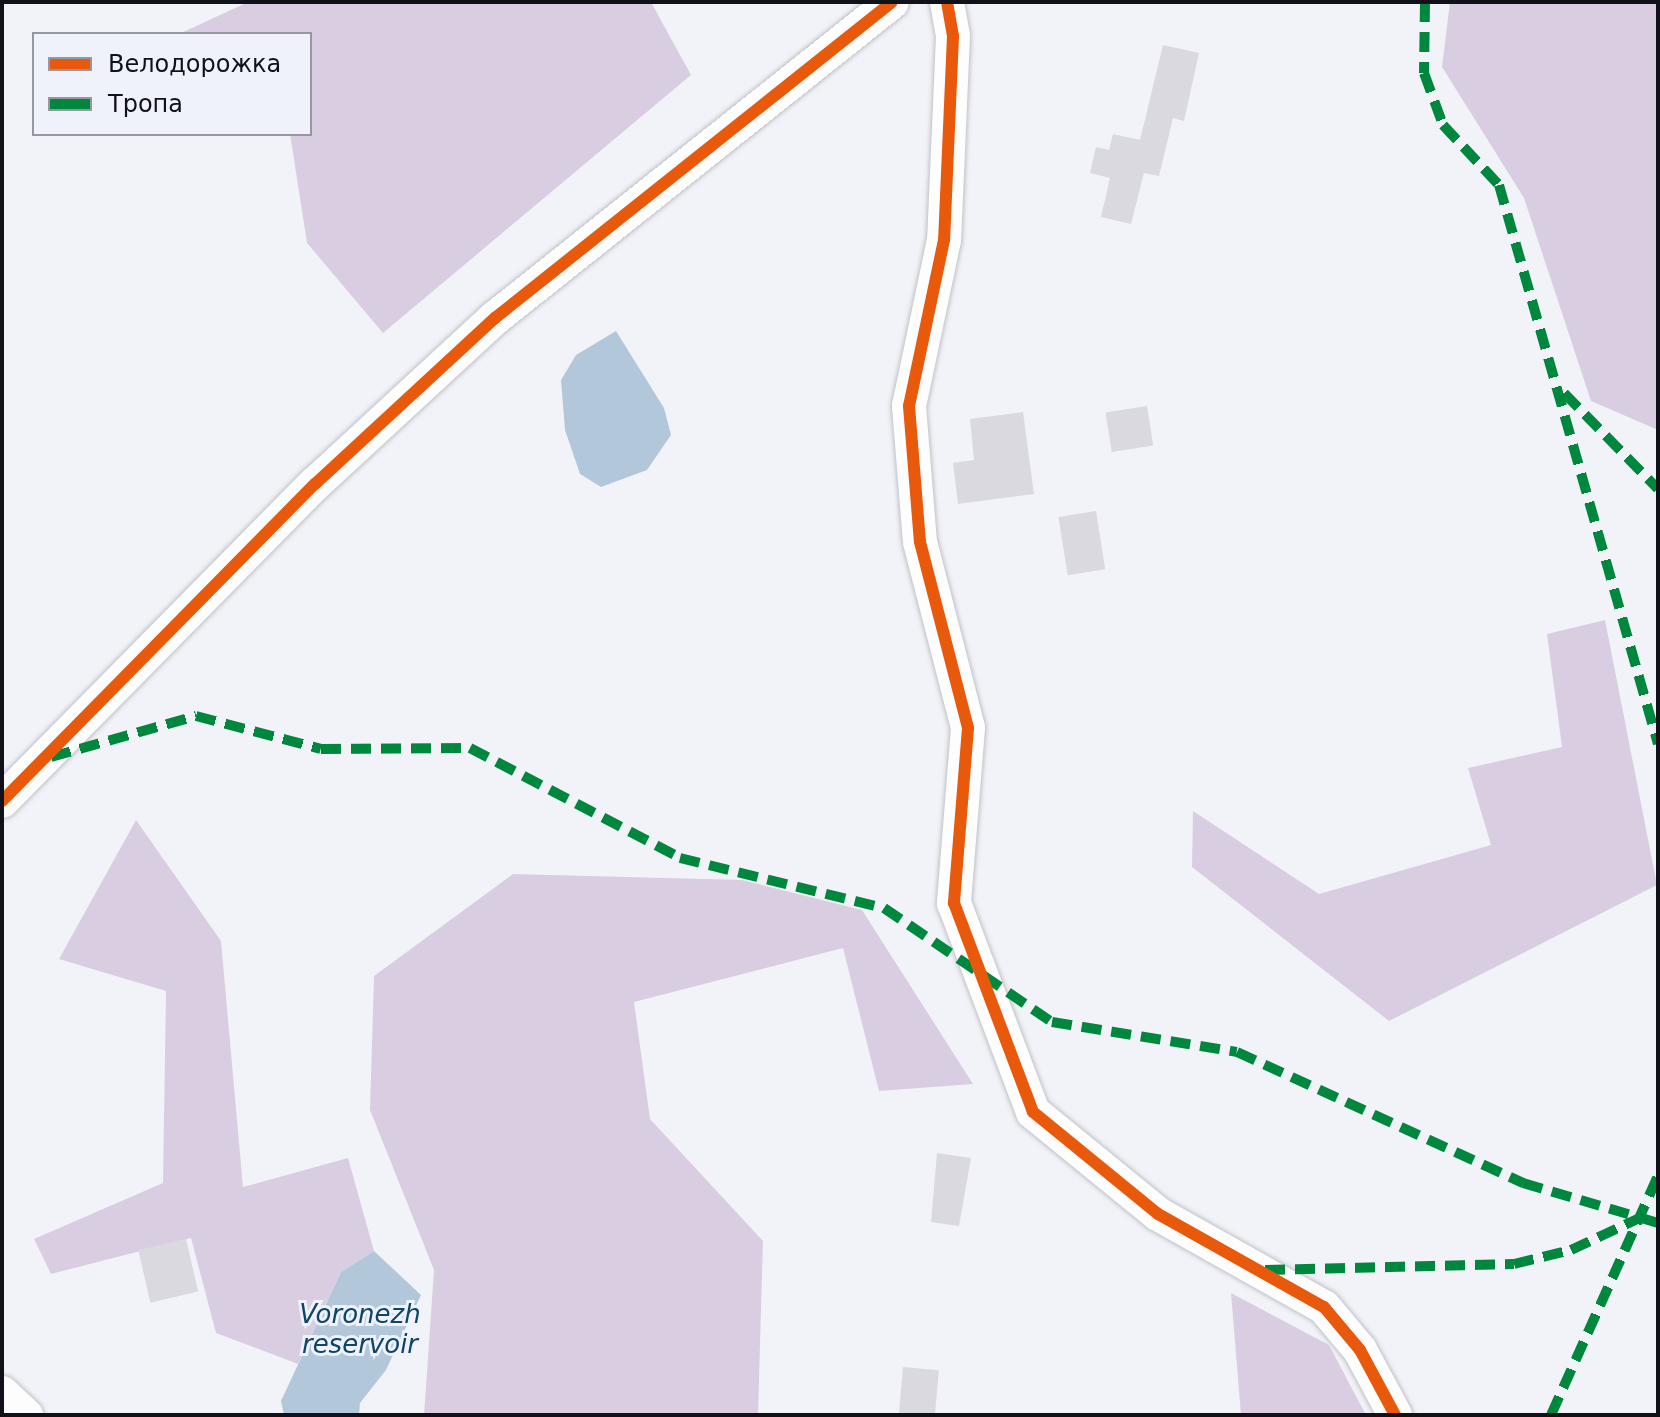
<!DOCTYPE html>
<meta charset="utf-8">
<style>
body{margin:0}
#map{position:relative;width:1660px;height:1417px;overflow:hidden;background:#f2f3f8;font-family:"DejaVu Sans",sans-serif}
div>[style]{position:absolute}
[style*='--x']{left:calc(var(--x)*1px);top:calc(var(--y)*1px);width:calc(var(--w)*1px);rotate:calc(var(--a)*1deg)}
.forest>*{inset:0;background:#d9cee1}
.water>*{inset:0;background:#b2c8da}
.building>*{inset:0;background:#d9d9df;transform-origin:0 0}
.roads{filter:drop-shadow(0 0 2px #c0c2c8) drop-shadow(0 0 2px #c0c2c8)}
.minor>*{height:34px;margin:-17px;padding:0 17px;transform-origin:17px;border-radius:17px;background:#fdfdfe}
.quiet>*{height:10px;margin-top:-5px;transform-origin:0;background:repeating-linear-gradient(90deg,#00873e 0 20px,transparent 0 30px)}
.cycleway>*{height:12px;margin:-6px;padding:0 6px;transform-origin:6px;border-radius:6px;background:#e8590c}
span{translate:-50% -50%;white-space:nowrap;text-align:center;line-height:1.15;-webkit-text-stroke:6px #eff1fb;paint-order:stroke}
.water-label{font-size:26px;color:#0f4566;font-style:italic}
.frame{position:absolute;inset:0;border:4px solid #101119;pointer-events:none}
.legend{position:absolute;left:32px;top:32px;width:280px;height:104px;box-sizing:border-box;background:#eff1fb;border:2px solid #9697a1;margin:0;padding:10px 14px;list-style:none;font-size:24px;color:#101119}
.legend li{display:flex;align-items:center;gap:16px;height:40px}
.legend b{width:40px;border:2px solid #9697a1}
</style>
<div id="map">
<div class="forest">
<div style="clip-path:polygon(248px 2px,651px 2px,691px 75px,383px 333px,307px 243px,290px 134px,310px 134px,310px 34px,179px 34px)"></div>
<div style="clip-path:polygon(1450px 2px,1658px 2px,1658px 430px,1591px 401px,1524px 198px,1442px 67px)"></div>
<div style="clip-path:polygon(1605px 620px,1657px 885px,1389px 1021px,1192px 867px,1193px 811px,1319px 894px,1491px 845px,1468px 768px,1562px 747px,1547px 634px)"></div>
<div style="clip-path:polygon(136px 820px,221px 941px,243px 1187px,348px 1158px,374px 1251px,341px 1272px,298px 1364px,216px 1333px,191px 1238px,51px 1274px,34px 1239px,163px 1183px,166px 991px,59px 959px)"></div>
<div style="clip-path:polygon(513px 874px,742px 880px,862px 910px,973px 1084px,879px 1091px,843px 948px,634px 1002px,650px 1119px,763px 1241px,758px 1415px,424px 1415px,434px 1270px,370px 1110px,374px 976px)"></div>
<div style="clip-path:polygon(1231px 1293px,1329px 1345px,1366px 1415px,1241px 1415px)"></div>
</div>
<div class="water">
<div style="clip-path:polygon(616px 331px,664px 408px,671px 435px,647px 470px,601px 487px,580px 474px,565px 430px,561px 380px,576px 355px)"></div>
<div style="clip-path:polygon(374px 1251px,421px 1295px,386px 1370px,360px 1403px,359px 1415px,284px 1415px,281px 1401px,341px 1272px)"></div>
</div>
<div class="building">
<div style="clip-path:polygon(1163px 45px,1199px 53px,1184px 121px,1173px 118px,1159px 176px,1144px 173px,1131px 224px,1101px 217px,1110px 178px,1090px 173px,1096px 147px,1109px 150px,1113px 134px,1140px 140px)"></div>
<div style="left:1147px;top:406px;width:40px;height:42px;rotate:81deg"></div>
<div style="clip-path:polygon(1023px 412px,1034px 494px,958px 504px,953px 463px,974px 460px,970px 419px)"></div>
<div style="left:1096px;top:511px;width:59px;height:38px;rotate:81deg"></div>
<div style="clip-path:polygon(937px 1153px,971px 1158px,959px 1226px,931px 1222px)"></div>
<div style="left:186px;top:1239px;width:54px;height:49px;rotate:77deg"></div>
<div style="left:903px;top:1367px;width:36px;height:48px;rotate:5deg"></div>
</div>
<div class="roads">
<div class="minor">
<div style="--x:947;--y:2;--w:35;--a:80"></div>
<div style="--x:953;--y:36;--w:204;--a:92.5"></div>
<div style="--x:944;--y:240;--w:170;--a:101.9"></div>
<div style="--x:909;--y:406;--w:136;--a:85.4"></div>
<div style="--x:920;--y:542;--w:192;--a:75.5"></div>
<div style="--x:968;--y:728;--w:176;--a:94.6"></div>
<div style="--x:954;--y:903;--w:223;--a:69.3"></div>
<div style="--x:1033;--y:1112;--w:161;--a:39.2"></div>
<div style="--x:1158;--y:1214;--w:190;--a:29.3"></div>
<div style="--x:1324;--y:1307;--w:56;--a:50.1"></div>
<div style="--x:1360;--y:1350;--w:74;--a:61.7"></div>
<div style="--x:2;--y:801;--w:445;--a:-45.4"></div>
<div style="--x:315;--y:484;--w:245;--a:-42.7"></div>
<div style="--x:495;--y:318;--w:507;--a:-38.52"></div>
<div style="--x:2;--y:1393;--w:33;--a:43"></div>
</div>
</div>
<div class="quiet">
<div style="--x:1425;--y:2;--w:71;--a:90.8"></div>
<div style="--x:1424;--y:73;--w:55;--a:69.9"></div>
<div style="--x:1443;--y:125;--w:82;--a:47"></div>
<div style="--x:1499;--y:185;--w:581;--a:74.12"></div>
<div style="--x:1564;--y:393;--w:134;--a:45.6"></div>
<div style="--x:51;--y:757;--w:151;--a:-15.8"></div>
<div style="--x:196;--y:716;--w:129;--a:14.8"></div>
<div style="--x:321;--y:749;--w:149;--a:-0.4"></div>
<div style="--x:470;--y:748;--w:237;--a:27.6"></div>
<div style="--x:680;--y:858;--w:210;--a:13.8"></div>
<div style="--x:884;--y:908;--w:203;--a:34.2"></div>
<div style="--x:1052;--y:1022;--w:187;--a:9.2"></div>
<div style="--x:1237;--y:1052;--w:315;--a:24.6"></div>
<div style="--x:1523;--y:1183;--w:141;--a:16.5"></div>
<div style="--x:1265;--y:1270;--w:249;--a:-1.4"></div>
<div style="--x:1514;--y:1264;--w:59;--a:-13.8"></div>
<div style="--x:1571;--y:1250;--w:81;--a:-25"></div>
<div style="--x:1551;--y:1415;--w:262;--a:-65.9"></div>
</div>
<div class="cycleway">
<div style="--x:947;--y:2;--w:35;--a:80"></div>
<div style="--x:953;--y:36;--w:204;--a:92.5"></div>
<div style="--x:944;--y:240;--w:170;--a:101.9"></div>
<div style="--x:909;--y:406;--w:136;--a:85.4"></div>
<div style="--x:920;--y:542;--w:192;--a:75.5"></div>
<div style="--x:968;--y:728;--w:176;--a:94.6"></div>
<div style="--x:954;--y:903;--w:223;--a:69.3"></div>
<div style="--x:1033;--y:1112;--w:161;--a:39.2"></div>
<div style="--x:1158;--y:1214;--w:190;--a:29.3"></div>
<div style="--x:1324;--y:1307;--w:56;--a:50.1"></div>
<div style="--x:1360;--y:1350;--w:74;--a:61.7"></div>
<div style="--x:2;--y:801;--w:445;--a:-45.4"></div>
<div style="--x:315;--y:484;--w:245;--a:-42.7"></div>
<div style="--x:495;--y:318;--w:507;--a:-38.52"></div>
</div>
<div class="water-label">
<span style="left:360px;top:1330px">Voronezh<br>reservoir</span>
</div>
<div class="frame"></div>
<ul class="legend">
<li><b style="height:10px;background:#e8590c"></b>Велодорожка</li>
<li><b style="height:10px;background:#00873e"></b>Тропа</li>
</ul>
</div>
